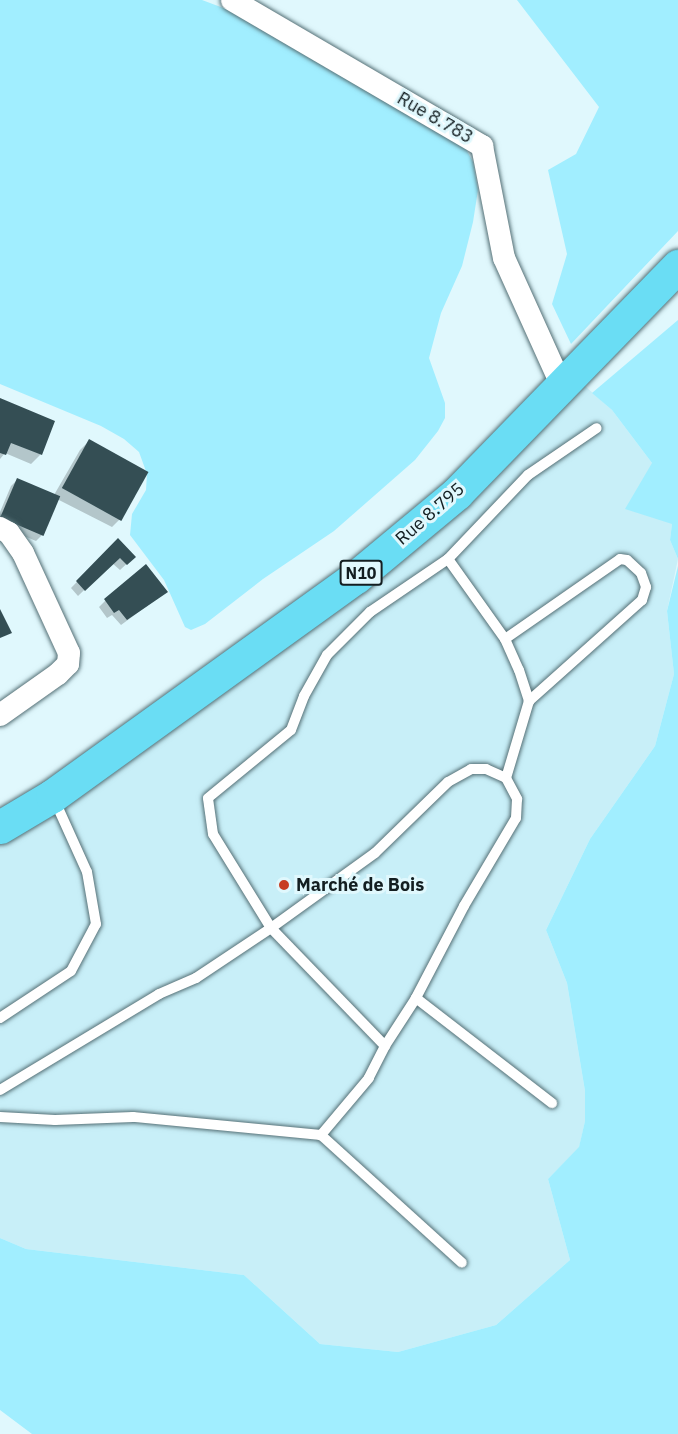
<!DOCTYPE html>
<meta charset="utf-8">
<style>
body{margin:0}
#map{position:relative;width:678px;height:1434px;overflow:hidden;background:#e0f8fd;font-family:"IBM Plex Sans",sans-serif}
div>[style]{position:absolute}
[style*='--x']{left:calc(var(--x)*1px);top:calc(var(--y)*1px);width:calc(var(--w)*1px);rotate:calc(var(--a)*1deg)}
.built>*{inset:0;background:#c8eff8}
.green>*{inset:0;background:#a1eeff}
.shadow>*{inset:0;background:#0003}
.building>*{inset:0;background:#344e54;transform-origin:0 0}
.roads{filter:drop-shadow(0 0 2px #557076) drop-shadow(0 0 2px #557076)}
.lane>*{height:10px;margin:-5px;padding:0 5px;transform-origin:5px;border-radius:5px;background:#fff}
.street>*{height:22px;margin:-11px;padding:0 11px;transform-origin:11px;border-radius:11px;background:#fff}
.highway>*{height:33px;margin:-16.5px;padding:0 16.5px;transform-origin:16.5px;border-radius:16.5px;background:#6addf4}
.dots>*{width:16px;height:16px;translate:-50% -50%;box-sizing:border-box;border:3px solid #e0f8fd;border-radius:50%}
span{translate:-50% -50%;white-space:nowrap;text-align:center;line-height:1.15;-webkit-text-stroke:6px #e0f8fd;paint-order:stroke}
.shield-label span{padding:2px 4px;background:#e0f8fd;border:2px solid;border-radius:4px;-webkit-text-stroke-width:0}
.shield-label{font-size:16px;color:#131e21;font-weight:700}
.street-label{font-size:18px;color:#131e21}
.poi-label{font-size:18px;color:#131e21;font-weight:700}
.left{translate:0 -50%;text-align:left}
</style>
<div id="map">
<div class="built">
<div style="clip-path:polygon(567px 370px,612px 410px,652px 463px,672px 524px,670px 540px,678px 559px,667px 611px,674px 674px,655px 746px,590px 839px,546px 930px,567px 983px,585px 1091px,585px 1121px,579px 1148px,548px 1179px,570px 1260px,496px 1325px,398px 1352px,320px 1344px,244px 1275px,26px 1249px,0 1238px,0 812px,332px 591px)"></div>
</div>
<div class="green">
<div style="clip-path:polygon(0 0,202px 0,295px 35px,460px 138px,473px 162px,478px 190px,473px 222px,462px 266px,441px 313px,429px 358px,445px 403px,445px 418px,438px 431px,415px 460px,334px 531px,263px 579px,205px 624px,191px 630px,185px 627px,164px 580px,130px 535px,132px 514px,146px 490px,147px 474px,139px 452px,124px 439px,101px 426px,0 384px)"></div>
<div style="clip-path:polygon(517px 0,678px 0,678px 231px,571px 344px,552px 304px,567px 254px,548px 170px,576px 154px,599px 107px)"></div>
<div style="clip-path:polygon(678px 320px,678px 559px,670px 540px,672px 524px,625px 509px,652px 463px,612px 410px,592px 393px)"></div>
<div style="clip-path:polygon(678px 566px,678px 1434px,32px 1434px,0 1410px,0 1238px,26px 1249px,244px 1275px,320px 1344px,398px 1352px,496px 1325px,570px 1260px,548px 1179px,579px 1147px,585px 1121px,585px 1091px,567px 983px,546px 930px,590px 839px,655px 746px,674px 674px,667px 611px)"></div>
</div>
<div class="shadow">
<div style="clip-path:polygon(0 399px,54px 422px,40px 455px,31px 464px,5px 453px,0 459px)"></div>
<div style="clip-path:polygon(89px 441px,121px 518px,112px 527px,57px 499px,42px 535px,36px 541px,0 526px,0 512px,11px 486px,17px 480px,54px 495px,80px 450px)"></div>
<div style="clip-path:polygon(118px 540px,134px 557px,120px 570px,112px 563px,78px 596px,71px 588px)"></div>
<div style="clip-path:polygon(166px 592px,121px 625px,112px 615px,107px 618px,99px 607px,105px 601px)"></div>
</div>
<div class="building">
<div style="clip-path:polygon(0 398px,55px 421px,42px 455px,11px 443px,6px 455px,0 453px)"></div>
<div style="left:89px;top:439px;width:68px;height:56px;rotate:29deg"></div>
<div style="left:17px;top:478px;width:47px;height:43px;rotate:23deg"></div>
<div style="clip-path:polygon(118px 538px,136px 557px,127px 565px,120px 558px,85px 591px,76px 581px)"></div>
<div style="clip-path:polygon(146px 564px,168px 592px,127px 620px,119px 610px,114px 613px,104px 599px)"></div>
<div style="clip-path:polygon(0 609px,12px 633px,0 638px)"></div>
</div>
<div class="roads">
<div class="lane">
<div style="--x:448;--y:559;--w:98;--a:54.5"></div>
<div style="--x:505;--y:639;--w:34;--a:66"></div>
<div style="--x:519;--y:670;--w:33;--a:72"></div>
<div style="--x:529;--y:701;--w:80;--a:106.6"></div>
<div style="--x:505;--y:639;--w:140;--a:-34.8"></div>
<div style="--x:620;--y:559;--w:7;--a:8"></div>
<div style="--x:627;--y:560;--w:19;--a:43"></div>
<div style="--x:641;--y:573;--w:15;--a:70"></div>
<div style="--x:646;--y:587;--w:14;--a:107"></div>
<div style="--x:642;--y:600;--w:152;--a:138.2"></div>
<div style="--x:416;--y:998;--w:172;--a:37.7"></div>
<div style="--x:0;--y:1018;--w:85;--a:-33.5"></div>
<div style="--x:71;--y:971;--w:53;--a:-62"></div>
<div style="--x:96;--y:924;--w:53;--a:-99.8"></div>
<div style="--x:87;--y:872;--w:80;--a:-114.3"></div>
<div style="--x:385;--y:1046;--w:164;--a:-134"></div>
<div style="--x:271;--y:928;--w:110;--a:-121.7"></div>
<div style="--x:213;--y:834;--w:36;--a:-98"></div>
<div style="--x:208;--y:798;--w:107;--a:-39.3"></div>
<div style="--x:291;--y:730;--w:36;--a:-69"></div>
<div style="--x:304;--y:696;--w:47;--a:-60.7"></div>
<div style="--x:327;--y:655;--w:61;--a:-45"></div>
<div style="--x:370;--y:612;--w:94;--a:-34.2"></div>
<div style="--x:448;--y:559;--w:116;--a:-46.4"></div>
<div style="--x:528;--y:475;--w:83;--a:-34.3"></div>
<div style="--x:0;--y:1090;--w:186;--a:-31.1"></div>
<div style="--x:159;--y:994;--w:40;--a:-23.4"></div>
<div style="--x:196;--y:978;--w:90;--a:-33.7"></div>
<div style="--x:271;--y:928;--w:128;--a:-35.8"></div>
<div style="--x:375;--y:853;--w:102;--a:-44.2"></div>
<div style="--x:448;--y:782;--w:26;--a:-29"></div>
<div style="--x:471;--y:769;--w:15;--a:0"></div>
<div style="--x:486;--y:769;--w:22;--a:24"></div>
<div style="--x:506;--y:778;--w:24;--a:62"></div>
<div style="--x:517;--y:799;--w:19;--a:93"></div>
<div style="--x:516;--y:818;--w:102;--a:120.6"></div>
<div style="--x:464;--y:906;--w:104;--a:117.6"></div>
<div style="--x:416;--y:998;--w:57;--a:122.9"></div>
<div style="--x:385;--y:1046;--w:36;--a:117"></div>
<div style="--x:369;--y:1078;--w:75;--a:130.1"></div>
<div style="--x:321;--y:1135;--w:189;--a:-174.5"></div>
<div style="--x:133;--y:1117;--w:78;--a:177.8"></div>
<div style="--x:55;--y:1120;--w:55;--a:-176.9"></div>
<div style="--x:321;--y:1135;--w:190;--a:42.2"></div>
</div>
<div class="street">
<div style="--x:232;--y:0;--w:290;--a:30.3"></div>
<div style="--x:482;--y:146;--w:114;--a:78.9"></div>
<div style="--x:504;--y:258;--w:138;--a:65.7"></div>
<div style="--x:0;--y:528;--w:10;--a:29"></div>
<div style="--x:9;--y:533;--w:24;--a:55"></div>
<div style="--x:23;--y:553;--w:110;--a:65.3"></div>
<div style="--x:69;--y:653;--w:11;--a:95"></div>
<div style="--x:68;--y:664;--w:14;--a:135"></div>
<div style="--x:58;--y:674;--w:71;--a:144.7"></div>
</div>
<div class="highway">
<div style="--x:0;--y:827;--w:61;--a:-30.8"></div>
<div style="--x:52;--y:796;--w:375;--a:-35.8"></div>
<div style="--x:356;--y:577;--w:131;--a:-39.7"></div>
<div style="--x:457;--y:493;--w:317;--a:-45.8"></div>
</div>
</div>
<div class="dots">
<div style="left:284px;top:885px;background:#c73c21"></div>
</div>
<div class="shield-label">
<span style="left:361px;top:573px">N10</span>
</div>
<div class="street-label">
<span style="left:435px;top:118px;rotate:30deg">Rue 8.783</span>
<span style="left:430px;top:514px;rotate:-41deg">Rue 8.795</span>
</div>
<div class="poi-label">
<span class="left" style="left:296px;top:885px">Marché de Bois</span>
</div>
</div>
